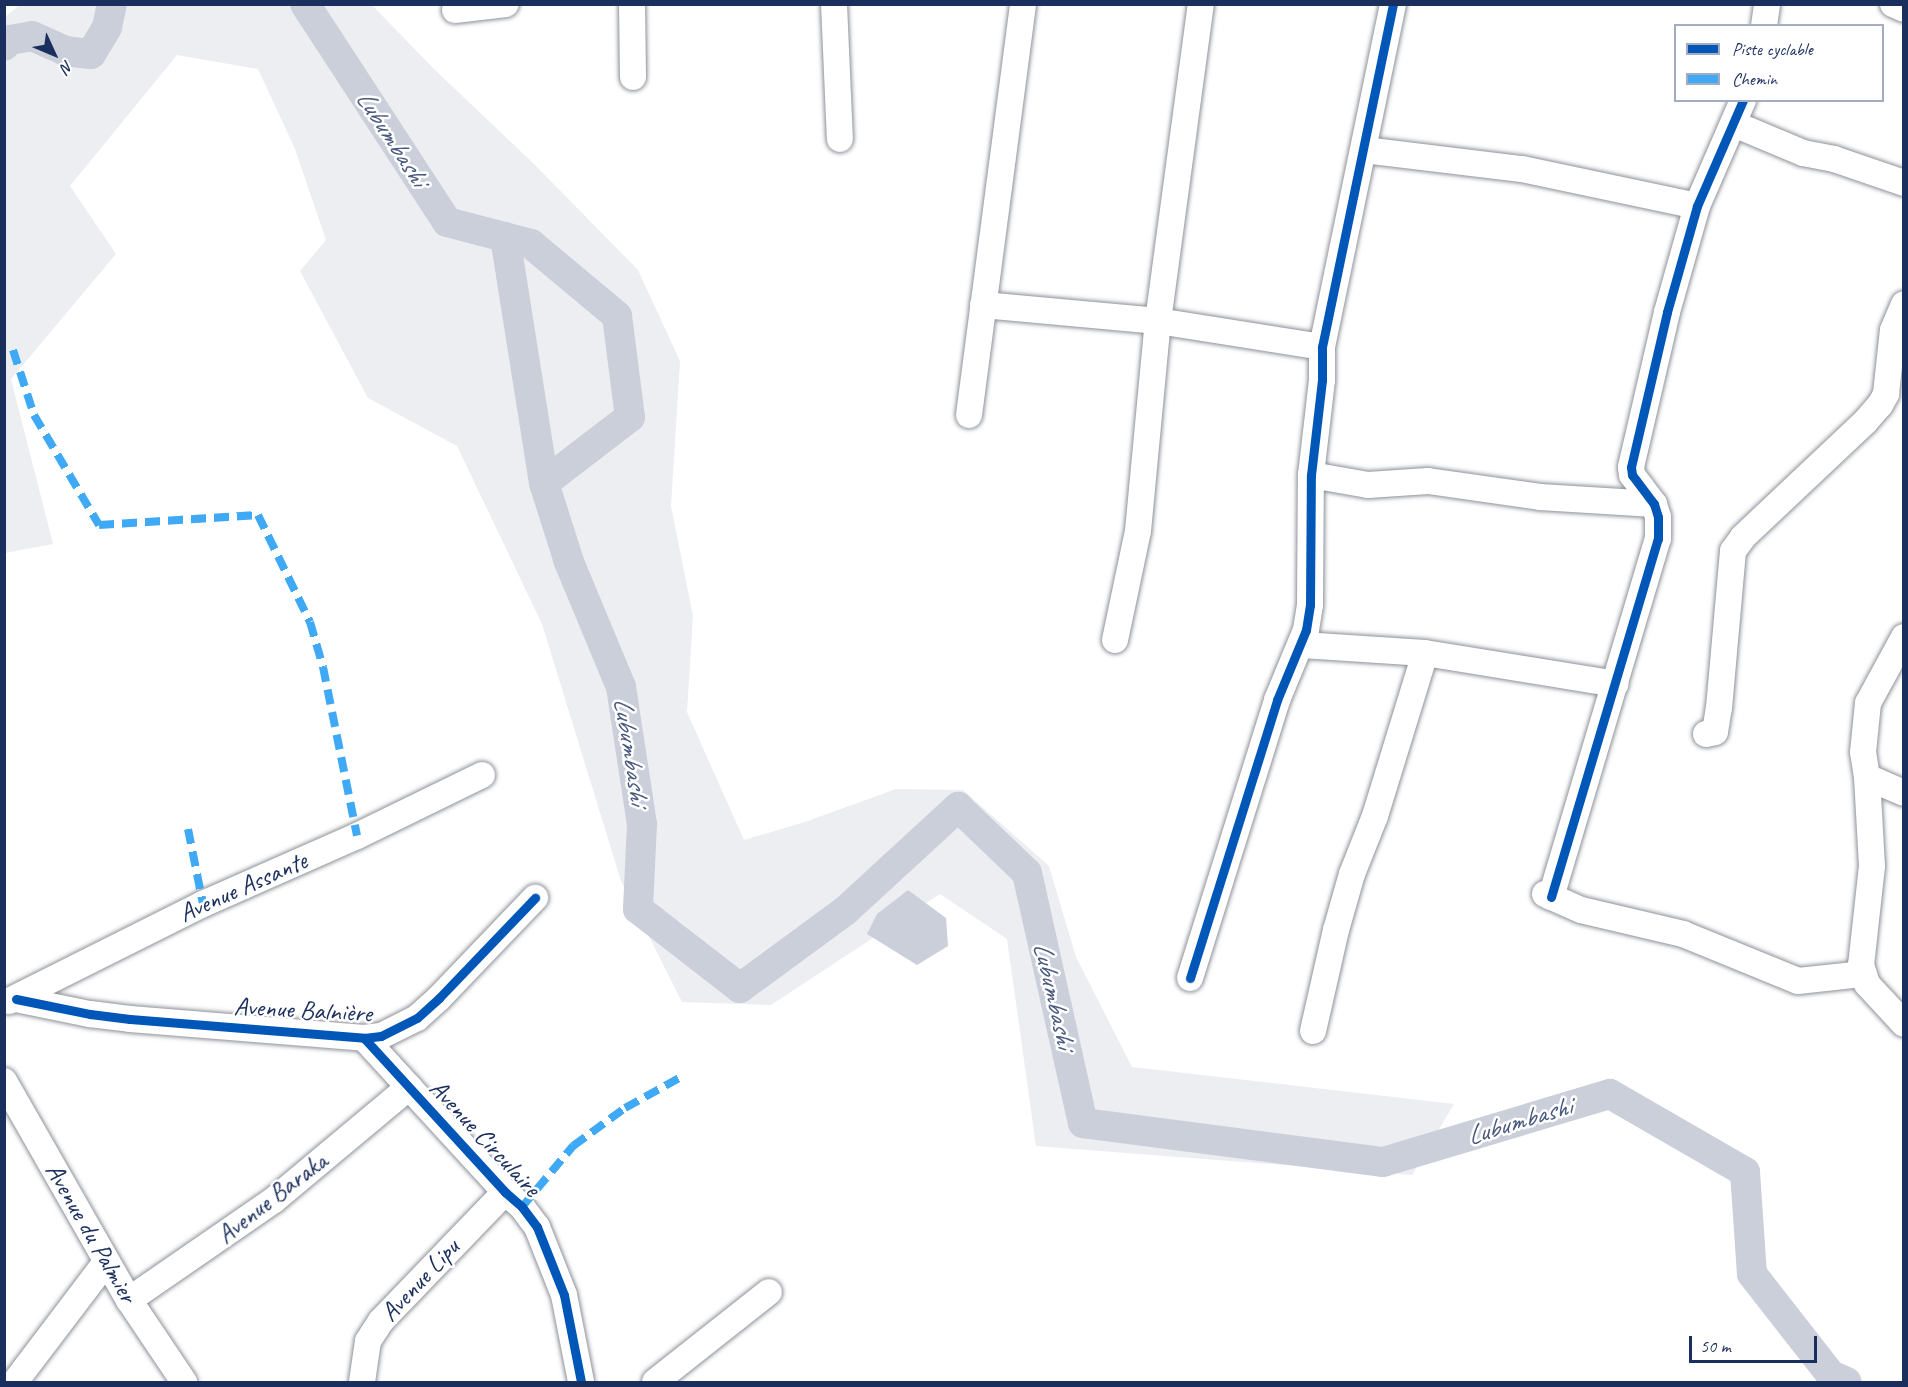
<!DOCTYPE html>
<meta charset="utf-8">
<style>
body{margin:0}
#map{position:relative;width:1908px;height:1387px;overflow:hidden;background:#fff;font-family:Caveat,sans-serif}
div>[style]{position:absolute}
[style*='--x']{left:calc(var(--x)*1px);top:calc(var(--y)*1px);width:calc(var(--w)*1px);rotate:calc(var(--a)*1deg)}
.green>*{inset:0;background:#edeef2}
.water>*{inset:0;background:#cbcfda}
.river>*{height:30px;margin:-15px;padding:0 15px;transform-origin:15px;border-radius:15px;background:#cbcfda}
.roads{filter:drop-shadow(0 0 2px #8e929a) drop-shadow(0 0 2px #8e929a)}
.minor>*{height:26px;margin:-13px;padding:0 13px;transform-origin:13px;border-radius:13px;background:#fff}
.quiet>*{height:8px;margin-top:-4px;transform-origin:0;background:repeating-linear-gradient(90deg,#3fa9f5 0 15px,transparent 0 23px)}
.cycleway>*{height:9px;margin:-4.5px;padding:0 4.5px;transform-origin:4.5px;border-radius:4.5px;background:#0057b8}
span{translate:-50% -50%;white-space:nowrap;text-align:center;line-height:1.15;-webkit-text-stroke:5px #fff;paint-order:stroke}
.street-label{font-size:26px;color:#1b2f5e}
.water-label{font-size:27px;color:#49597e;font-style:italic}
.frame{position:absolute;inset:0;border:6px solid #1b2f5e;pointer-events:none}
.legend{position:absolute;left:1674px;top:24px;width:210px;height:78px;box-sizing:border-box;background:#fff;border:2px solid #a4acbf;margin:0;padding:8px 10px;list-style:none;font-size:18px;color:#1b2f5e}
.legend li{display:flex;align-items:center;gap:12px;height:30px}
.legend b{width:30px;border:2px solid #a4acbf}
.north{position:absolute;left:24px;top:24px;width:60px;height:60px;-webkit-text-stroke:4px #fff;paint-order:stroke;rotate:134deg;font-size:16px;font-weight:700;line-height:24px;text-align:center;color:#1b2f5e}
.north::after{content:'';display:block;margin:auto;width:21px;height:27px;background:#1b2f5e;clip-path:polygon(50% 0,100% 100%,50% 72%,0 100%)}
.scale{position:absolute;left:1689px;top:1336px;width:128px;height:27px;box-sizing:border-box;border:3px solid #1b2f5e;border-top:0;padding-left:8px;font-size:18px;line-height:21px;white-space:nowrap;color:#1b2f5e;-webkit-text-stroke:4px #fff;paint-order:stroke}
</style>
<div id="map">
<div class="green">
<div style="clip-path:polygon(21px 4px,372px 5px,433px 68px,536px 166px,638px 270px,680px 361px,671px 506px,693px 616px,687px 712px,744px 840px,805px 822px,896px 789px,963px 790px,1049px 866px,1076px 957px,1132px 1067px,1454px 1104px,1412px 1175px,1036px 1146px,1007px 939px,940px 894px,771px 1005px,682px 1002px,621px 881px,542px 624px,457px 446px,368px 398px,300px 271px,326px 240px,295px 149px,258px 69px,177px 55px,70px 186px,116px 254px,11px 379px,53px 544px,5px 553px,5px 17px)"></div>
</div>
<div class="water">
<div style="clip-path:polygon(908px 890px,946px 918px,948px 946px,917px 965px,867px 934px,877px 914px)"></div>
</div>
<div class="river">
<div style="--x:305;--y:4;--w:260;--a:56.9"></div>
<div style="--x:447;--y:222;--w:87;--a:14.7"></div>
<div style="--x:531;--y:244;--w:112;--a:39.9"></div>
<div style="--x:617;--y:316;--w:102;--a:82.7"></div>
<div style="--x:630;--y:417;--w:108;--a:142.5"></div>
<div style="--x:544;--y:483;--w:83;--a:72.4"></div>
<div style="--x:569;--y:562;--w:135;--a:67.4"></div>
<div style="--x:621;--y:687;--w:139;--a:81.3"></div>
<div style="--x:642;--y:824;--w:85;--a:92.7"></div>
<div style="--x:638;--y:909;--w:129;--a:37.8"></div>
<div style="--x:740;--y:988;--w:130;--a:-36.3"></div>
<div style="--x:845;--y:911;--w:154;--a:-42.6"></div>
<div style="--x:958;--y:807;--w:95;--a:43.7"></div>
<div style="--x:1027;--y:873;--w:256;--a:77.4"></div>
<div style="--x:1083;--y:1123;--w:303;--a:7.4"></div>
<div style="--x:1383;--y:1162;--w:237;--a:-16.7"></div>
<div style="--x:1610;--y:1094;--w:156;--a:30"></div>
<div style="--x:1745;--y:1172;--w:102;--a:86.1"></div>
<div style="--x:1752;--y:1274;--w:128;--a:52"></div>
<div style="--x:1831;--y:1375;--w:17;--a:24"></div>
<div style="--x:4;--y:46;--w:8;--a:-45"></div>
<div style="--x:10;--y:40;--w:22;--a:-10"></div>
<div style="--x:32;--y:36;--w:36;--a:24"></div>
<div style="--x:65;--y:51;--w:26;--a:7"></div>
<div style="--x:91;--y:54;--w:31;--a:-59"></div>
<div style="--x:107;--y:27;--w:24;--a:-78"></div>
<div style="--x:505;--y:237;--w:249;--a:81"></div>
</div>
<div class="roads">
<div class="minor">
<div style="--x:632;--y:4;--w:73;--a:89.2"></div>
<div style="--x:834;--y:4;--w:135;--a:87.5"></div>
<div style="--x:1893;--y:4;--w:12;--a:24"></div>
<div style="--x:455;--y:10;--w:51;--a:-6.7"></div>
<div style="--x:1764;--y:26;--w:22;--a:-82"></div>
<div style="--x:1734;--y:124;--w:75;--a:22.8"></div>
<div style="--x:1803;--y:153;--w:32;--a:11"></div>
<div style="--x:1834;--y:159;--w:74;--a:18.9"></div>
<div style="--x:1364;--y:150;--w:159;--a:6.9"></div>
<div style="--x:1522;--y:169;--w:179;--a:11.9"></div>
<div style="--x:983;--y:305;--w:176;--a:5.2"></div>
<div style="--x:1158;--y:321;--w:166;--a:9"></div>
<div style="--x:969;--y:415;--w:415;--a:-82.5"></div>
<div style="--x:1311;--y:475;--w:58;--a:10"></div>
<div style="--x:1368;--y:485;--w:60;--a:-3.8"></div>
<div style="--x:1428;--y:481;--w:113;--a:8.1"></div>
<div style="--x:1540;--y:497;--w:114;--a:3.5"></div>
<div style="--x:1904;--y:637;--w:75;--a:118.6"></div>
<div style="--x:1868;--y:703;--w:49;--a:95.8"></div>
<div style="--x:1863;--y:752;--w:25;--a:81"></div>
<div style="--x:1867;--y:777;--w:89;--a:86.8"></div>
<div style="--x:1872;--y:866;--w:100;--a:96.3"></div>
<div style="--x:1861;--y:965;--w:20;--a:72"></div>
<div style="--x:1867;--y:984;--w:54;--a:47.2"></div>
<div style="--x:1115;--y:640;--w:111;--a:-78.1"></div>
<div style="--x:1138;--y:531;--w:211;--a:-84.6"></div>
<div style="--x:1158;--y:321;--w:320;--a:-82.3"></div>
<div style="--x:1302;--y:645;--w:123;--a:3.7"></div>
<div style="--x:1425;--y:653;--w:193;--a:9.2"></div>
<div style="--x:1706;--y:734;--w:9;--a:-13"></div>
<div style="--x:1715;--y:732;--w:24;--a:-81"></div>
<div style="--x:1719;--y:708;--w:158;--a:-84.9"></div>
<div style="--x:1733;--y:551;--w:17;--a:-54"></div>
<div style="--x:1743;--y:537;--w:168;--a:-43.3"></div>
<div style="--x:1865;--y:422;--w:23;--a:-49"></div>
<div style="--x:1880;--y:405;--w:13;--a:-61"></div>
<div style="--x:1886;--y:394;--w:64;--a:-83.8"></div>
<div style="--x:1893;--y:330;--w:28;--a:-67"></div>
<div style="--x:1867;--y:777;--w:40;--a:23.4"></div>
<div style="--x:1545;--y:894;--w:39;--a:24"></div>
<div style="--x:1581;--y:910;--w:105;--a:13.2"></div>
<div style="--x:1683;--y:934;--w:124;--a:22.2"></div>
<div style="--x:1798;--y:981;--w:64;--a:-6.2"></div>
<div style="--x:1551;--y:897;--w:374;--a:-73.4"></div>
<div style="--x:1658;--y:539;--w:22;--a:-90"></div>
<div style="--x:1658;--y:517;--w:14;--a:-107"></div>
<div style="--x:1654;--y:504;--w:36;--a:-127"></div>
<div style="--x:1632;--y:475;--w:8;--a:-97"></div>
<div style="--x:1631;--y:467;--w:159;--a:-76.9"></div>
<div style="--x:1667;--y:312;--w:110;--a:-74.2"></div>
<div style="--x:1697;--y:206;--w:116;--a:-66.5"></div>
<div style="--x:1190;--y:978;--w:291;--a:-72.6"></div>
<div style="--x:1277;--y:700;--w:76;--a:-67.5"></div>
<div style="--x:1306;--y:630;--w:25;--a:-81"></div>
<div style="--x:1310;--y:605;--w:130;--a:-89.6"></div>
<div style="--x:1311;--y:475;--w:96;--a:-83.4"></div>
<div style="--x:1322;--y:380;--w:33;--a:-90"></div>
<div style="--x:1322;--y:347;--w:350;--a:-78.3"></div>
<div style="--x:16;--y:999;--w:76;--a:11.5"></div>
<div style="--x:90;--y:1014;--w:40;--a:7.1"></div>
<div style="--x:130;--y:1019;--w:235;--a:4.6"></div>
<div style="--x:364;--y:1038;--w:17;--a:-7"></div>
<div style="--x:381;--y:1036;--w:40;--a:-26.6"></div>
<div style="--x:417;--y:1018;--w:30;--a:-42"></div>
<div style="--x:439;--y:998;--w:139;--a:-46.2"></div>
<div style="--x:9;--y:1001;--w:217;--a:-26.6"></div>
<div style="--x:203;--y:904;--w:168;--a:-23.8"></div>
<div style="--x:357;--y:836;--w:139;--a:-26"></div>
<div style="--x:1313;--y:1031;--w:104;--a:-77.2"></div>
<div style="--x:1336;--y:930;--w:58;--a:-74.1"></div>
<div style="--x:1352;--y:874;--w:62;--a:-68.4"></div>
<div style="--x:1375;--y:816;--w:170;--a:-72.9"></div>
<div style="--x:364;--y:1038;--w:209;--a:47.5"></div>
<div style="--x:505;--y:1192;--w:23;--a:41"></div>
<div style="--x:522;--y:1207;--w:25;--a:53"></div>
<div style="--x:537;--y:1227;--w:73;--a:68.3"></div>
<div style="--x:564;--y:1295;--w:89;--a:78.9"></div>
<div style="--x:4;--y:1081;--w:252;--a:60.3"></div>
<div style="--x:129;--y:1300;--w:99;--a:56.1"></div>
<div style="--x:129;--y:1300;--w:176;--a:-34.6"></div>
<div style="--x:274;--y:1200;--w:176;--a:-39.9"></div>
<div style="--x:15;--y:1382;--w:151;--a:-52.8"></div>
<div style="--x:362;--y:1382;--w:41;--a:-81.7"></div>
<div style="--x:368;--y:1341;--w:24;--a:-57"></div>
<div style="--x:381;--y:1321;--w:179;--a:-46.1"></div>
<div style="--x:655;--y:1382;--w:145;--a:-38.3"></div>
</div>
</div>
<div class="quiet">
<div style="--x:13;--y:350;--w:68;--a:72.1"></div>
<div style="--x:34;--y:415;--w:128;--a:59.4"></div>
<div style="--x:99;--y:525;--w:159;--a:-3.6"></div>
<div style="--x:258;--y:515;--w:119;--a:64.1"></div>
<div style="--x:310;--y:622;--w:47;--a:73.9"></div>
<div style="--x:323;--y:667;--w:172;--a:78.6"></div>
<div style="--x:188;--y:829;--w:76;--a:78.7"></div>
<div style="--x:522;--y:1207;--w:80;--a:-50.1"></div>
<div style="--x:573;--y:1146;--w:64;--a:-36.2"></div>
<div style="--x:625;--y:1108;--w:66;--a:-28.9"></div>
</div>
<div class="cycleway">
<div style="--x:1551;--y:897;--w:374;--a:-73.4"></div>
<div style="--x:1658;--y:539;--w:22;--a:-90"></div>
<div style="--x:1658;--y:517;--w:14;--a:-107"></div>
<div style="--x:1654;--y:504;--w:36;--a:-127"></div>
<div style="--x:1632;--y:475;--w:8;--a:-97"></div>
<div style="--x:1631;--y:467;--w:159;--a:-76.9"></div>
<div style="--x:1667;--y:312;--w:110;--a:-74.2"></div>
<div style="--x:1697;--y:206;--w:116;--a:-66.5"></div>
<div style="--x:1190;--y:978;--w:291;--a:-72.6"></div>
<div style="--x:1277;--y:700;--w:76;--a:-67.5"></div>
<div style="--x:1306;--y:630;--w:25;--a:-81"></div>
<div style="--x:1310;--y:605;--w:130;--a:-89.6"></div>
<div style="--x:1311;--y:475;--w:96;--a:-83.4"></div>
<div style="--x:1322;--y:380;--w:33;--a:-90"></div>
<div style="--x:1322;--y:347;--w:350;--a:-78.3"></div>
<div style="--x:16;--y:999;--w:76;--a:11.5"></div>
<div style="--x:90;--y:1014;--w:40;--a:7.1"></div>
<div style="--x:130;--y:1019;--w:235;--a:4.6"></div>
<div style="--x:364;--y:1038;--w:17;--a:-7"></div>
<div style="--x:381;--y:1036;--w:40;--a:-26.6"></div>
<div style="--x:417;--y:1018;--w:30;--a:-42"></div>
<div style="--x:439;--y:998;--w:139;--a:-46.2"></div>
<div style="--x:364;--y:1038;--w:209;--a:47.5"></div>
<div style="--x:505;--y:1192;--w:23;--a:41"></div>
<div style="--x:522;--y:1207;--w:25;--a:53"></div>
<div style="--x:537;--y:1227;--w:73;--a:68.3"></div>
<div style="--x:564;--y:1295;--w:89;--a:78.9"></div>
</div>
<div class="street-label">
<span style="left:243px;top:887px;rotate:-24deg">Avenue Assante</span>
<span style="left:303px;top:1010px;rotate:3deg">Avenue Balnière</span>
<span style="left:485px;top:1138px;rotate:47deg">Avenue Circulaire</span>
<span style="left:272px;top:1198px;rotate:-38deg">Avenue Baraka</span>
<span style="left:91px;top:1233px;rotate:60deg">Avenue du Palmier</span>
<span style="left:420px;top:1280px;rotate:-47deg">Avenue Lipu</span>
</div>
<div class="water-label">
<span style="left:392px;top:138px;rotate:57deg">Lubumbashi</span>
<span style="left:631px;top:751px;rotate:81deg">Lubumbashi</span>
<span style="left:1054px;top:995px;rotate:77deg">Lubumbashi</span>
<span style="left:1519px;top:1121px;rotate:-17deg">Lubumbashi</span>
</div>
<div class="frame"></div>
<ul class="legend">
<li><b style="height:8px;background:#0057b8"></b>Piste cyclable</li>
<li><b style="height:8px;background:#3fa9f5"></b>Chemin</li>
</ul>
<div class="north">N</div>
<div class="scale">50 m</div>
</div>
